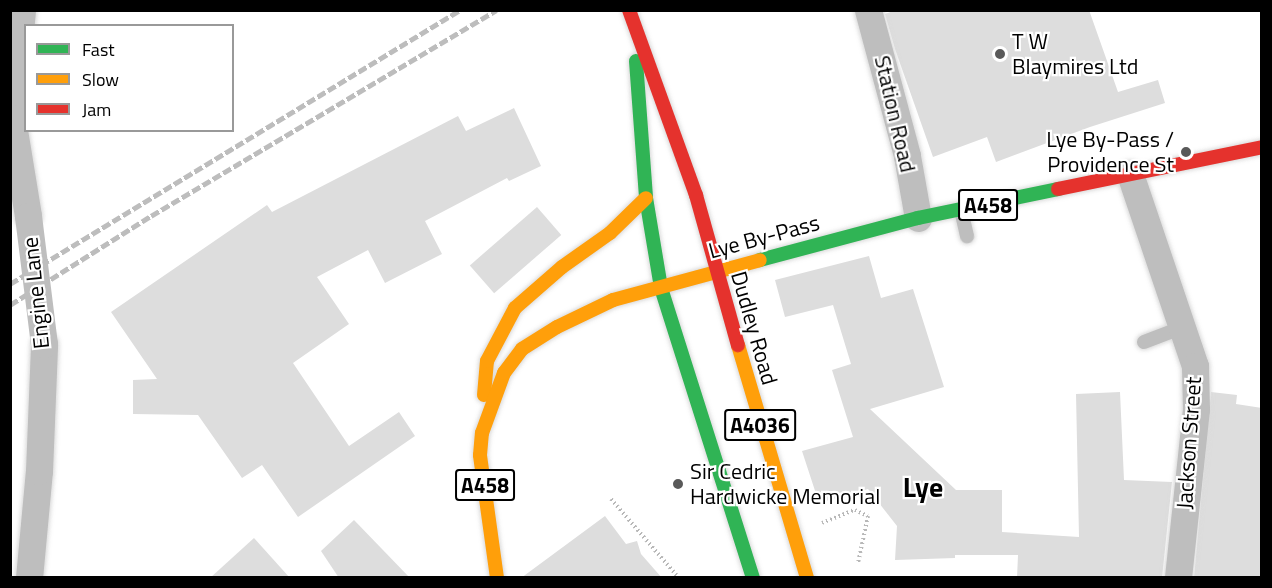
<!DOCTYPE html>
<style>
body{margin:0}
#map{position:relative;width:1272px;height:588px;overflow:hidden;background:#fff;font-family:"Titillium Web",sans-serif}
div>[style]{position:absolute}
[style*='--x']{left:calc(var(--x)*1px);top:calc(var(--y)*1px);width:calc(var(--w)*1px);rotate:calc(var(--a)*1deg)}
.building>*{inset:0;background:#ddd;transform-origin:0 0}
.path>*{height:4px;margin-top:-2px;transform-origin:0;background:repeating-linear-gradient(90deg,#b8b8b8 0 1.5px,transparent 0 4.5px)}
.roads{filter:drop-shadow(0 0 2px #dbdbdb) drop-shadow(0 0 2px #dbdbdb)}
.lane>*{height:14px;margin:-7px;padding:0 7px;transform-origin:7px;border-radius:7px;background:#bebebe}
.street>*{height:27px;margin:-13.5px;padding:0 13.5px;transform-origin:13.5px;border-radius:13.5px;background:#bebebe}
.fast>*{height:14px;margin:-7px;padding:0 7px;transform-origin:7px;border-radius:7px;background:#30b455}
.slow>*{height:14px;margin:-7px;padding:0 7px;transform-origin:7px;border-radius:7px;background:#ff9f0a}
.jam>*{height:14px;margin:-7px;padding:0 7px;transform-origin:7px;border-radius:7px;background:#e5322d}
.rail>*{height:4.5px;margin-top:-2.25px;transform-origin:0;background:repeating-linear-gradient(90deg,#bdbdbd 0 9px,transparent 0 12px)}
.street-bridge>*{height:27px;margin:-13.5px;padding:0 13.5px;transform-origin:13.5px;border-radius:13.5px;background:#bebebe}
.dots>*{width:16px;height:16px;translate:-50% -50%;box-sizing:border-box;border:3px solid #fff;border-radius:50%}
span{translate:-50% -50%;white-space:nowrap;text-align:center;line-height:1.15;-webkit-text-stroke:4.5px #fff;paint-order:stroke}
.shield-label span{padding:2px 4px;background:#fff;border:2px solid;border-radius:4px;-webkit-text-stroke-width:0}
.shield-label{font-size:21px;color:#000;font-weight:700}
.poi-label{font-size:22px;color:#000}
.left{translate:0 -50%;text-align:left}
.right{translate:-100% -50%;text-align:right}
.street-label{font-size:22px;color:#000}
.district-label{font-size:28px;color:#000;font-weight:700}
.frame{position:absolute;inset:0;border:12px solid #000;pointer-events:none}
.legend{position:absolute;left:24px;top:24px;width:210px;height:108px;box-sizing:border-box;background:#fff;border:2px solid #999;margin:0;padding:8px 10px;list-style:none;font-size:18px;color:#000}
.legend li{display:flex;align-items:center;gap:12px;height:30px}
.legend b{width:30px;border:2px solid #999}
</style>
<div id="map">
<div class="building">
<div style="clip-path:polygon(896px 10px,1089px 10px,1118px 92px,1158px 80px,1165px 103px,1090px 127px,996px 162px,987px 137px,933px 157px,895px 49px,885px 14px)"></div>
<div style="clip-path:polygon(514px 108px,541px 166px,509px 181px,507px 178px,425px 221px,442px 254px,385px 283px,368px 250px,317px 277px,349px 324px,293px 363px,349px 446px,399px 412px,415px 436px,298px 517px,262px 465px,242px 478px,198px 415px,133px 414px,133px 380px,157px 379px,111px 312px,267px 205px,272px 212px,458px 116px,466px 131px)"></div>
<div style="left:537px;top:207px;width:37px;height:89px;rotate:49deg"></div>
<div style="clip-path:polygon(869px 256px,881px 298px,913px 289px,944px 387px,870px 409px,956px 490px,1002px 490px,1002px 532px,1079px 537px,1076px 394px,1120px 392px,1124px 480px,1172px 482px,1162px 578px,1017px 578px,1018px 555px,955px 555px,955px 558px,895px 560px,897px 526px,868px 489px,819px 503px,802px 451px,853px 437px,832px 370px,851px 364px,833px 305px,785px 317px,775px 280px)"></div>
<div style="clip-path:polygon(1211px 392px,1237px 395px,1236px 404px,1262px 408px,1262px 578px,1194px 578px)"></div>
<div style="clip-path:polygon(605px 516px,626px 544px,637px 541px,641px 554px,662px 578px,521px 578px)"></div>
<div style="clip-path:polygon(354px 520px,410px 578px,339px 578px,321px 551px)"></div>
<div style="clip-path:polygon(254px 538px,290px 578px,210px 578px)"></div>
</div>
<div class="path">
<div style="--x:611;--y:499;--w:104;--a:49.3"></div>
<div style="--x:822;--y:523;--w:35;--a:-22"></div>
<div style="--x:855;--y:510;--w:14;--a:25"></div>
<div style="--x:868;--y:516;--w:48;--a:102"></div>
</div>
<div class="roads">
<div class="lane">
<div style="--x:961;--y:210;--w:27;--a:77"></div>
<div style="--x:1144;--y:342;--w:42;--a:-21"></div>
</div>
<div class="street">
<div style="--x:22;--y:10;--w:108;--a:95.3"></div>
<div style="--x:12;--y:118;--w:99;--a:80.7"></div>
<div style="--x:868;--y:10;--w:151;--a:75"></div>
<div style="--x:907;--y:156;--w:63;--a:79.9"></div>
<div style="--x:1130;--y:174;--w:203;--a:71.3"></div>
<div style="--x:1195;--y:366;--w:43;--a:88.7"></div>
<div style="--x:1196;--y:409;--w:170;--a:96.1"></div>
<div style="--x:29;--y:578;--w:107;--a:-84.7"></div>
<div style="--x:39;--y:471;--w:127;--a:-87.7"></div>
</div>
<div class="fast">
<div style="--x:636;--y:61;--w:137;--a:85.8"></div>
<div style="--x:646;--y:198;--w:91;--a:80.5"></div>
<div style="--x:661;--y:288;--w:304;--a:72.4"></div>
<div style="--x:760;--y:260;--w:163;--a:-14.9"></div>
<div style="--x:918;--y:218;--w:143;--a:-11.7"></div>
</div>
<div class="slow">
<div style="--x:738;--y:345;--w:243;--a:73.5"></div>
<div style="--x:484;--y:395;--w:34;--a:-85"></div>
<div style="--x:487;--y:361;--w:60;--a:-62.2"></div>
<div style="--x:515;--y:308;--w:62;--a:-41.1"></div>
<div style="--x:562;--y:267;--w:59;--a:-35.3"></div>
<div style="--x:610;--y:233;--w:50;--a:-44.2"></div>
<div style="--x:497;--y:578;--w:124;--a:-97.9"></div>
<div style="--x:480;--y:455;--w:22;--a:-85"></div>
<div style="--x:482;--y:433;--w:64;--a:-69.9"></div>
<div style="--x:504;--y:373;--w:30;--a:-53"></div>
<div style="--x:522;--y:349;--w:41;--a:-32.2"></div>
<div style="--x:557;--y:327;--w:62;--a:-25.7"></div>
<div style="--x:613;--y:300;--w:152;--a:-15.2"></div>
</div>
<div class="jam">
<div style="--x:629;--y:10;--w:197;--a:70.1"></div>
<div style="--x:696;--y:195;--w:156;--a:74.4"></div>
<div style="--x:1058;--y:189;--w:208;--a:-11.6"></div>
</div>
</div>
<div class="rail">
<div style="--x:10;--y:284;--w:527;--a:-31.34"></div>
<div style="--x:10;--y:305;--w:167;--a:-32.3"></div>
<div style="--x:151;--y:216;--w:402;--a:-30.8"></div>
</div>
<div class="street-bridge">
<div style="--x:28;--y:216;--w:129;--a:82.9"></div>
</div>
<div class="dots">
<div style="left:1000px;top:54px;background:#595959"></div>
<div style="left:1186px;top:152px;background:#595959"></div>
<div style="left:678px;top:484px;background:#595959"></div>
</div>
<div class="shield-label">
<span style="left:988px;top:205px">A458</span>
<span style="left:760px;top:425px">A4036</span>
<span style="left:485px;top:485px">A458</span>
</div>
<div class="poi-label">
<span class="left" style="left:1012px;top:54px">T W<br>Blaymires Ltd</span>
<span class="right" style="left:1174px;top:152px">Lye By-Pass /<br>Providence St</span>
<span class="left" style="left:690px;top:484px">Sir Cedric<br>Hardwicke Memorial</span>
</div>
<div class="street-label">
<span style="left:895px;top:114px;rotate:77deg">Station Road</span>
<span style="left:764px;top:237px;rotate:-15deg">Lye By-Pass</span>
<span style="left:36px;top:293px;rotate:-96deg">Engine Lane</span>
<span style="left:754px;top:328px;rotate:74deg">Dudley Road</span>
<span style="left:1189px;top:443px;rotate:-86deg">Jackson Street</span>
</div>
<div class="district-label">
<span style="left:923px;top:487px">Lye</span>
</div>
<div class="frame"></div>
<ul class="legend">
<li><b style="height:8px;background:#30b455"></b>Fast</li>
<li><b style="height:8px;background:#ff9f0a"></b>Slow</li>
<li><b style="height:8px;background:#e5322d"></b>Jam</li>
</ul>
</div>
